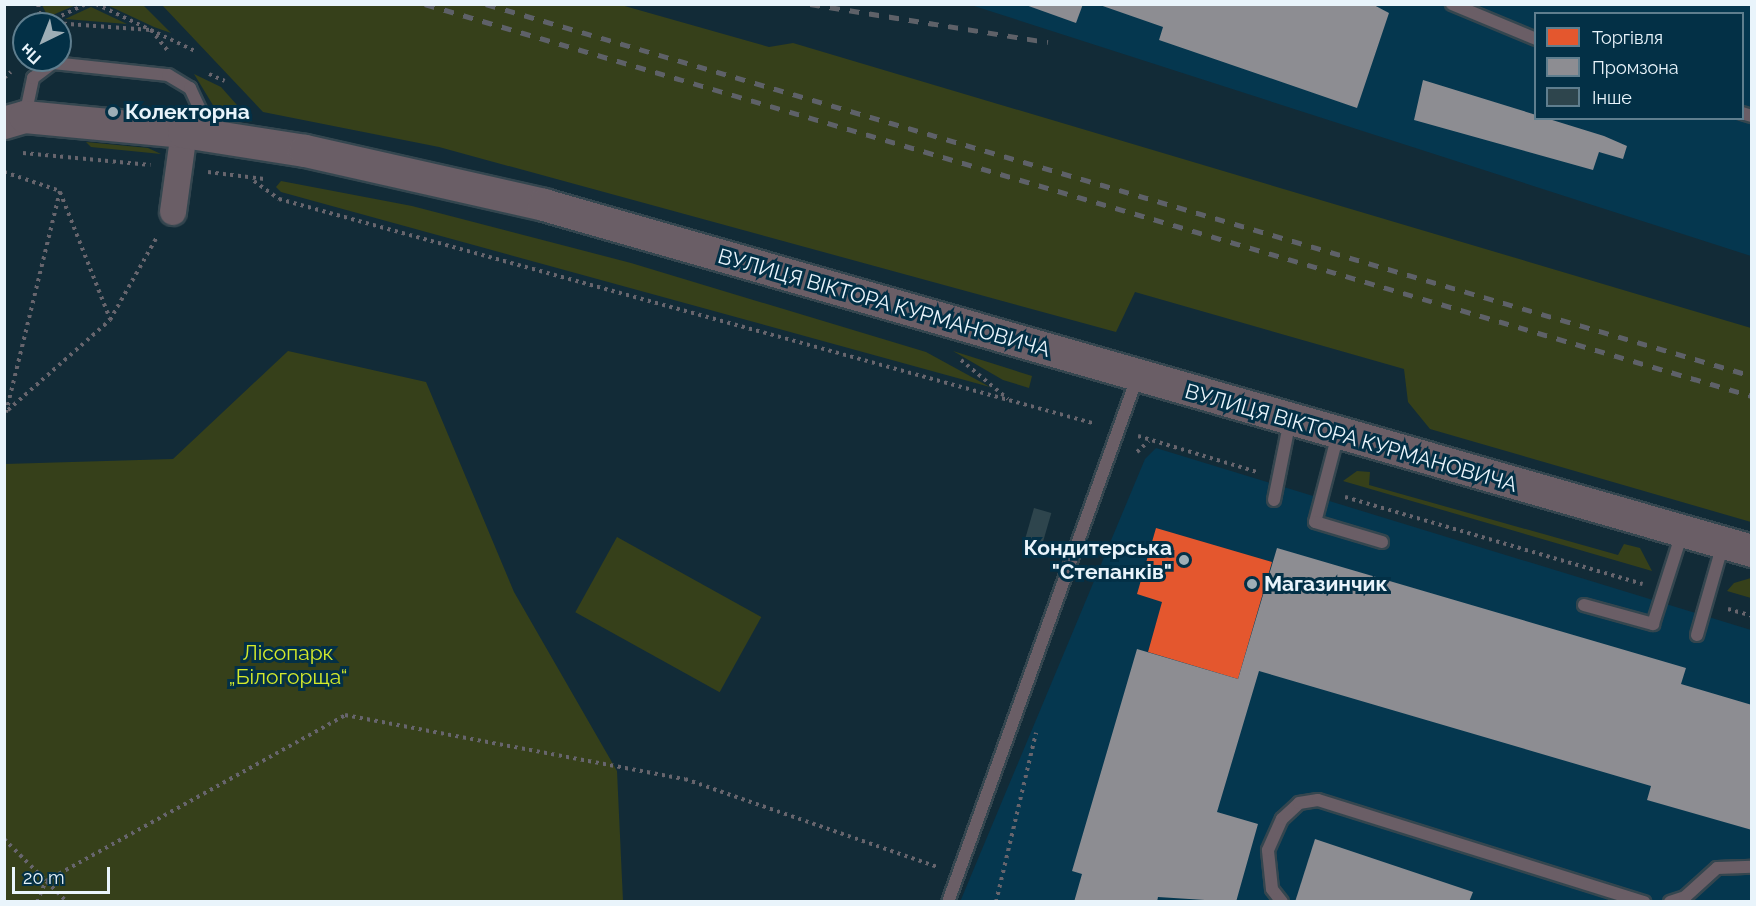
<!DOCTYPE html>
<meta charset="utf-8">
<style>
body{margin:0}
#map{position:relative;width:1756px;height:906px;overflow:hidden;background:#122b37;font-family:Raleway,sans-serif}
div>[style]{position:absolute}
.built>*{inset:0;background:#05374f}
.green>*{inset:0;background:#36401a;transform-origin:0 0}
.shops>*{inset:0;background:#e4572e}
.industry>*{inset:0;background:#8d8d92}
.building>*{inset:0;background:#2e454d;transform-origin:0 0}
.path>*{height:4px;margin-top:-2px;transform-origin:0;background:repeating-linear-gradient(90deg,#67656d 0 3px,transparent 0 7.5px)}
.roads{filter:drop-shadow(2px 0 #34464f) drop-shadow(-2px 0 #34464f) drop-shadow(0 2px #34464f) drop-shadow(0 -2px #34464f)}
.service>*{height:12px;margin:-6px;padding:0 6px;transform-origin:6px;border-radius:6px;background:#6a5e66}
.minor>*{height:26px;margin:-13px;padding:0 13px;transform-origin:13px;border-radius:13px;background:#6a5e66}
.tertiary>*{height:32px;margin:-16px;padding:0 16px;transform-origin:16px;border-radius:16px;background:#6a5e66}
.rail>*{height:4.5px;margin-top:-2.25px;transform-origin:0;background:repeating-linear-gradient(90deg,#5e6168 0 10px,transparent 0 20px)}
.dots>*{width:16px;height:16px;translate:-50% -50%;box-sizing:border-box;border:3px solid #033046;border-radius:50%}
span{translate:-50% -50%;white-space:nowrap;text-align:center;line-height:1.15;-webkit-text-stroke:6px #033046;paint-order:stroke}
.poi-label{font-size:21px;color:#e9f4fb;font-weight:700}
.left{translate:0 -50%;text-align:left}
.right{translate:-100% -50%;text-align:right}
.street-label{font-size:21px;color:#e9f4fb}
.park-label{font-size:21px;color:#d5eb2b}
.frame{position:absolute;inset:0;border:6px solid #e9f4fb;pointer-events:none}
.legend{position:absolute;left:1534px;top:12px;width:210px;height:108px;box-sizing:border-box;background:#033046;border:2px solid #5f7e8e;margin:0;padding:8px 10px;list-style:none;font-size:18px;color:#e9f4fb}
.legend li{display:flex;align-items:center;gap:12px;height:30px}
.legend b{width:30px;border:2px solid #5f7e8e}
.north{position:absolute;left:12px;top:12px;width:60px;height:60px;box-sizing:border-box;background:#033046;border:2px solid #5f7e8e;border-radius:50%;rotate:223deg;font-size:16px;font-weight:700;line-height:24px;text-align:center;color:#e9f4fb}
.north::after{content:'';display:block;margin:auto;width:21px;height:27px;background:#9eaeb6;clip-path:polygon(50% 0,100% 100%,50% 72%,0 100%)}
.scale{position:absolute;left:12px;top:867px;width:98px;height:27px;box-sizing:border-box;border:3px solid #e9f4fb;border-top:0;padding-left:8px;font-size:18px;line-height:21px;white-space:nowrap;color:#e9f4fb;-webkit-text-stroke:4px #033046;paint-order:stroke}
</style>
<div id="map">
<div class="built">
<i style="clip-path:polygon(evenodd,971px 5px,1751px 5px,1751px 256px,971px 5px,1536px 14px,1742px 14px,1742px 118px,1536px 118px,1536px 14px)"></i>
<i style="clip-path:polygon(1156px 448px,1751px 630px,1751px 901px,960px 902px,1145px 459px)"></i>
</div>
<div class="green">
<i style="clip-path:polygon(42px 5px,42px 4px,76px 5px,48px 17px)"></i>
<i style="clip-path:polygon(107px 5px,143px 5px,171px 33px,154px 27px)"></i>
<i style="clip-path:polygon(162px 5px,621px 5px,769px 47px,793px 43px,1751px 328px,1751px 522px,1430px 429px,1408px 402px,1404px 369px,1135px 292px,1116px 332px,439px 147px,263px 112px)"></i>
<i style="clip-path:polygon(91px 7px,127px 24px,65px 19px)"></i>
<i style="clip-path:polygon(194px 74px,221px 87px,252px 122px,219px 115px)"></i>
<i style="clip-path:polygon(86px 142px,148px 148px,161px 154px,91px 147px)"></i>
<i style="clip-path:polygon(281px 181px,412px 206px,631px 263px,926px 352px,990px 387px,281px 192px,276px 187px)"></i>
<i style="clip-path:polygon(288px 351px,426px 382px,514px 592px,617px 771px,623px 901px,5px 901px,5px 464px,173px 459px)"></i>
<i style="clip-path:polygon(953px 351px,1032px 376px,1029px 388px,1003px 380px)"></i>
<i style="clip-path:polygon(1357px 471px,1370px 472px,1369px 485px,1618px 555px,1624px 544px,1640px 548px,1652px 571px,1343px 481px)"></i>
<i style="left:617px;top:537px;width:165px;height:86px;rotate:29deg"></i>
<i style="clip-path:polygon(1751px 578px,1751px 598px,1727px 591px,1734px 583px)"></i>
</div>
<div class="shops">
<i style="clip-path:polygon(1156px 528px,1272px 562px,1238px 679px,1148px 652px,1162px 602px,1137px 594px)"></i>
</div>
<div class="industry">
<i style="clip-path:polygon(1023px 4px,1083px 4px,1076px 23px)"></i>
<i style="clip-path:polygon(1097px 4px,1372px 4px,1389px 13px,1357px 108px,1159px 40px,1163px 27px)"></i>
<i style="clip-path:polygon(1423px 80px,1604px 136px,1627px 146px,1623px 159px,1599px 152px,1593px 170px,1414px 120px)"></i>
<i style="clip-path:polygon(1277px 548px,1686px 668px,1681px 684px,1752px 705px,1752px 830px,1647px 800px,1651px 786px,1259px 671px,1217px 812px,1258px 824px,1236px 902px,1158px 897px,1157px 902px,1074px 902px,1082px 874px,1072px 871px,1137px 649px,1238px 679px)"></i>
<i style="clip-path:polygon(1315px 839px,1473px 892px,1469px 902px,1295px 902px)"></i>
</div>
<div class="building">
<i style="left:1034px;top:508px;width:18px;height:35px;rotate:16deg"></i>
</div>
<div class="path">
<i style="left:38px;top:4px;width:18px;rotate:81deg"></i>
<i style="left:96px;top:4px;width:112px;rotate:25.4deg"></i>
<i style="left:41px;top:22px;width:110px;rotate:4.2deg"></i>
<i style="left:151px;top:30px;width:28px;rotate:51deg"></i>
<i style="left:48px;top:22px;width:42px;rotate:-25.3deg"></i>
<i style="left:209px;top:74px;width:17px;rotate:24deg"></i>
<i style="left:4px;top:78px;width:9px;rotate:-41deg"></i>
<i style="left:23px;top:153px;width:128px;rotate:5.4deg"></i>
<i style="left:4px;top:172px;width:59px;rotate:18.7deg"></i>
<i style="left:60px;top:191px;width:228px;rotate:103.7deg"></i>
<i style="left:208px;top:172px;width:57px;rotate:7deg"></i>
<i style="left:254px;top:181px;width:31px;rotate:36deg"></i>
<i style="left:279px;top:199px;width:847px;rotate:15.4deg"></i>
<i style="left:60px;top:192px;width:136px;rotate:68.5deg"></i>
<i style="left:961px;top:360px;width:61px;rotate:39.7deg"></i>
<i style="left:8px;top:410px;width:136px;rotate:-41.4deg"></i>
<i style="left:110px;top:320px;width:95px;rotate:-60.5deg"></i>
<i style="left:1138px;top:436px;width:124px;rotate:16.8deg"></i>
<i style="left:1137px;top:452px;width:16px;rotate:-43deg"></i>
<i style="left:1345px;top:497px;width:310px;rotate:16.3deg"></i>
<i style="left:1728px;top:609px;width:25px;rotate:16deg"></i>
<i style="left:4px;top:839px;width:89px;rotate:45deg"></i>
<i style="left:37px;top:902px;width:23px;rotate:-67deg"></i>
<i style="left:46px;top:881px;width:342px;rotate:-29deg"></i>
<i style="left:345px;top:715px;width:346px;rotate:10.7deg"></i>
<i style="left:685px;top:779px;width:267px;rotate:19.2deg"></i>
<i style="left:996px;top:902px;width:174px;rotate:-76.7deg"></i>
</div>
<div class="roads">
<div class="service">
<i style="left:1452px;top:4px;width:91px;rotate:22.6deg"></i>
<i style="left:1742px;top:113px;width:10px;rotate:17deg"></i>
<i style="left:25px;top:116px;width:39px;rotate:-78deg"></i>
<i style="left:33px;top:78px;width:25px;rotate:-37deg"></i>
<i style="left:53px;top:63px;width:116px;rotate:6deg"></i>
<i style="left:168px;top:75px;width:26px;rotate:31deg"></i>
<i style="left:190px;top:88px;width:50px;rotate:65deg"></i>
<i style="left:1338px;top:434px;width:91px;rotate:104.6deg"></i>
<i style="left:1315px;top:522px;width:70px;rotate:16.6deg"></i>
<i style="left:1274px;top:500px;width:82px;rotate:-78.7deg"></i>
<i style="left:1584px;top:605px;width:72px;rotate:15.4deg"></i>
<i style="left:1653px;top:624px;width:96px;rotate:-72.3deg"></i>
<i style="left:1697px;top:635px;width:95px;rotate:-74.1deg"></i>
<i style="left:948px;top:902px;width:557px;rotate:-70.17deg"></i>
<i style="left:1282px;top:902px;width:16px;rotate:-128deg"></i>
<i style="left:1272px;top:889px;width:39px;rotate:-96deg"></i>
<i style="left:1268px;top:850px;width:34px;rotate:-66deg"></i>
<i style="left:1282px;top:819px;width:23px;rotate:-43deg"></i>
<i style="left:1299px;top:803px;width:19px;rotate:-9deg"></i>
<i style="left:1318px;top:800px;width:342px;rotate:17.4deg"></i>
<i style="left:1670px;top:902px;width:16px;rotate:-18deg"></i>
<i style="left:1685px;top:897px;width:43px;rotate:-42.2deg"></i>
<i style="left:1717px;top:868px;width:35px;rotate:-2deg"></i>
</div>
<div class="minor">
<i style="left:173px;top:212px;width:81px;rotate:-82.2deg"></i>
</div>
<div class="tertiary">
<i style="left:4px;top:123px;width:22px;rotate:-16deg"></i>
<i style="left:25px;top:117px;width:160px;rotate:5.4deg"></i>
<i style="left:184px;top:132px;width:122px;rotate:8.9deg"></i>
<i style="left:305px;top:151px;width:245px;rotate:12.7deg"></i>
<i style="left:544px;top:205px;width:1257px;rotate:15.98deg"></i>
</div>
</div>
<div class="rail">
<i style="left:425px;top:4px;width:1384px;rotate:16.46deg"></i>
<i style="left:486px;top:4px;width:1320px;rotate:16.37deg"></i>
<i style="left:810px;top:4px;width:241px;rotate:9.1deg"></i>
</div>
<div class="dots">
<i style="left:113px;top:112px;background:#9eaeb6"></i>
<i style="left:1184px;top:560px;background:#9eaeb6"></i>
<i style="left:1252px;top:584px;background:#9eaeb6"></i>
</div>
<div class="poi-label">
<span class="left" style="left:125px;top:112px">Колекторна</span>
<span class="right" style="left:1172px;top:560px">Кондитерська<br>"Степанків"</span>
<span class="left" style="left:1264px;top:584px">Магазинчик</span>
</div>
<div class="street-label">
<span style="left:884px;top:303px;rotate:16deg">ВУЛИЦЯ ВІКТОРА КУРМАНОВИЧА</span>
<span style="left:1351px;top:438px;rotate:16deg">ВУЛИЦЯ ВІКТОРА КУРМАНОВИЧА</span>
</div>
<div class="park-label">
<span style="left:288px;top:665px">Лісопарк<br>„Білогорща“</span>
</div>
<div class="frame"></div>
<ul class="legend">
<li><b style="height:16px;background:#e4572e"></b>Торгівля</li>
<li><b style="height:16px;background:#8d8d92"></b>Промзона</li>
<li><b style="height:16px;background:#2e454d"></b>Інше</li>
</ul>
<div class="north">Пн</div>
<div class="scale">20 m</div>
</div>
